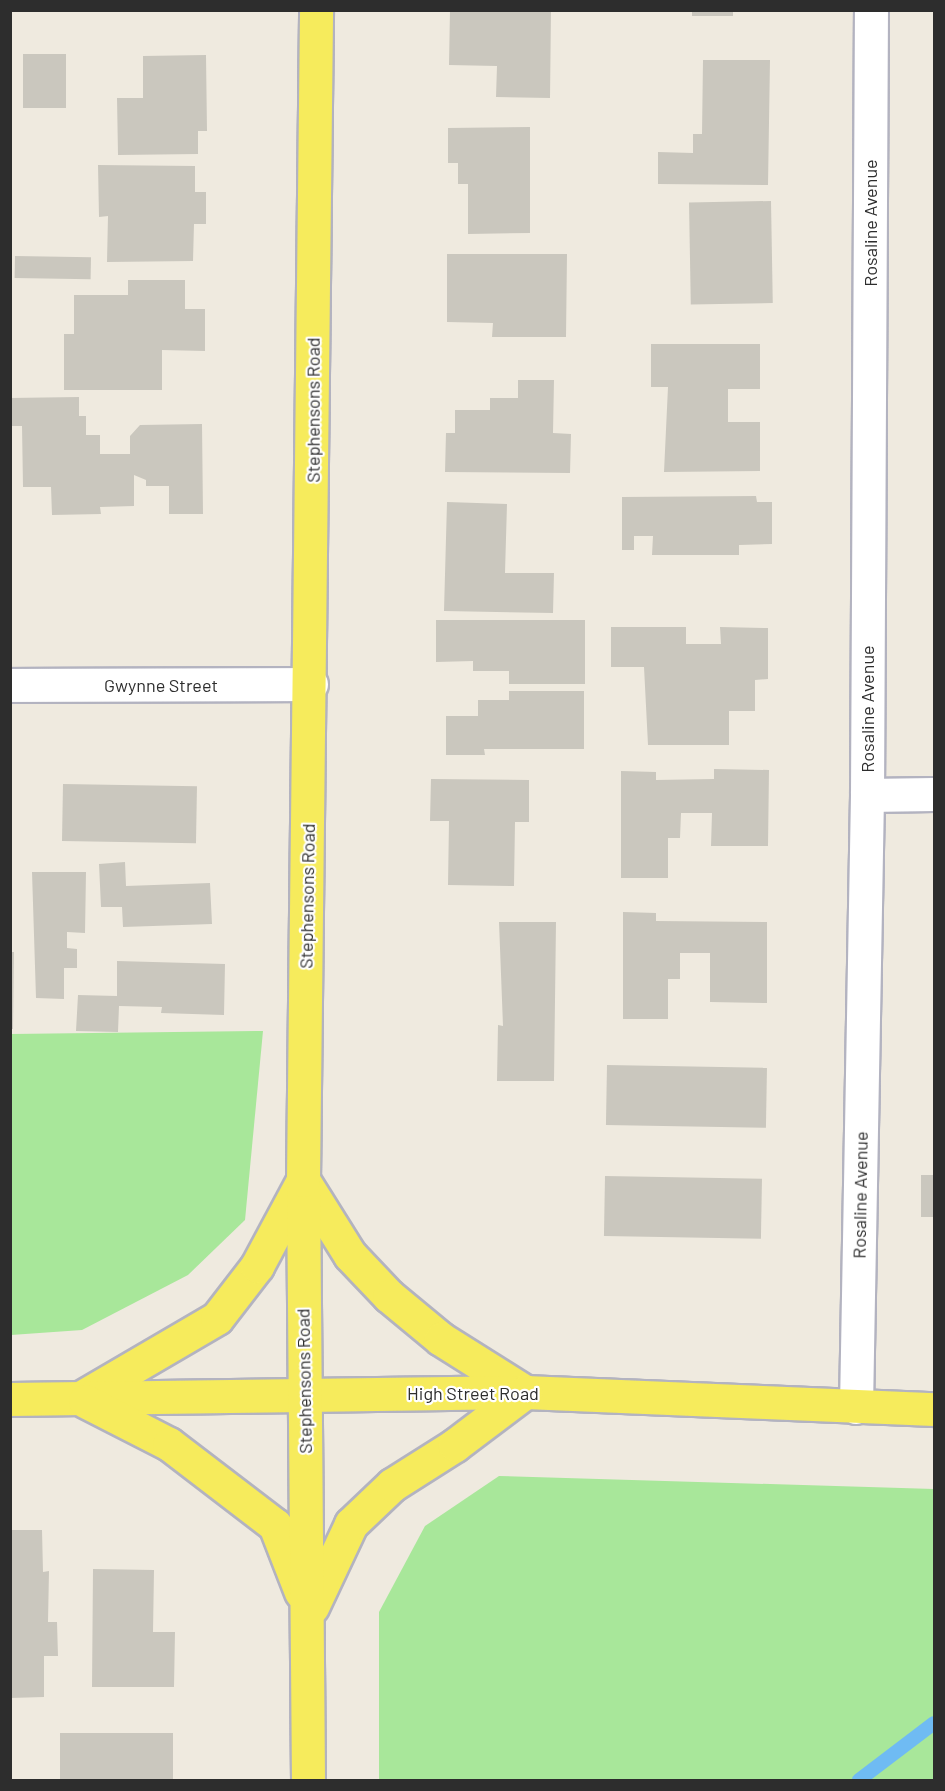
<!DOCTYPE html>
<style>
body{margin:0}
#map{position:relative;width:945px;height:1791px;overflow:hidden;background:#efeadf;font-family:Barlow,sans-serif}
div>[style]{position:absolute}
.green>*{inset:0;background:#a8e79a}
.stream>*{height:14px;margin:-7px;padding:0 7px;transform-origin:7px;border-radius:7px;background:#6fbbf3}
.building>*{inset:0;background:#cac7be;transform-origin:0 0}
.roads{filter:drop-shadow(2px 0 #b3b3c0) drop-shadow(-2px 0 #b3b3c0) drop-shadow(0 2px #b3b3c0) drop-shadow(0 -2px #b3b3c0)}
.minor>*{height:33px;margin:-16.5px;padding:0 16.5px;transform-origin:16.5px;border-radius:16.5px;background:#fff}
.major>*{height:33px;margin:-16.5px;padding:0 16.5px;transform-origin:16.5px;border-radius:16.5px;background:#f6eb5c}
span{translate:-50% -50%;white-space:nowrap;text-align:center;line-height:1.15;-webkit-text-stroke:4.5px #fff;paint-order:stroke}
.street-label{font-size:18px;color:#2d2d2d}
.frame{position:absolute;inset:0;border:12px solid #2d2d2d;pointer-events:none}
</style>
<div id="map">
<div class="green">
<i style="clip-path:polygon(263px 1031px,245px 1220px,188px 1275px,82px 1330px,11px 1335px,11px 1034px)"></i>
<i style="clip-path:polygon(499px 1476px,934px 1489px,934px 1780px,379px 1780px,379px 1612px,425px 1526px)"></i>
</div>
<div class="stream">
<i style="left:859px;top:1780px;width:94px;rotate:-37.2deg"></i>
</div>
<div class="building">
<i style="clip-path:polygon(450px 10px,551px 10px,550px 98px,496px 97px,497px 66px,449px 65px)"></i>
<i style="left:692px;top:10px;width:41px;height:6px"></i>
<i style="left:66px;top:54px;width:54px;height:43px;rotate:90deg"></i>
<i style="clip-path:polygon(206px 55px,207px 131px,198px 131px,198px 154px,118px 155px,117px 98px,143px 98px,143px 56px)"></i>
<i style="clip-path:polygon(703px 60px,770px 60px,768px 185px,658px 184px,658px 152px,693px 153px,693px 134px,702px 134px)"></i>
<i style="clip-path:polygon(530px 127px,530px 233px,468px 234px,468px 184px,458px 184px,458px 163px,448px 163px,448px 128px)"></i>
<i style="clip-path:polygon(98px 165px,195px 166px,195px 192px,206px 192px,206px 224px,194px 224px,193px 261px,107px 262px,108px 216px,99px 217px)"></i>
<i style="left:771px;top:201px;width:102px;height:82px;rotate:89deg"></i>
<i style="clip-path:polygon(447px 254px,567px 254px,566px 337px,492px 337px,493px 323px,447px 322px)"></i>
<i style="left:15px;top:256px;width:76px;height:22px;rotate:1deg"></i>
<i style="clip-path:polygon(128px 280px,185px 280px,185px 309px,205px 309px,205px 351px,162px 350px,162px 390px,64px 390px,64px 334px,74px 334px,74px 295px,128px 295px)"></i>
<i style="clip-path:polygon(651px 344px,760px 344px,760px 389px,728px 389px,728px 422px,760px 422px,760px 471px,664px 472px,668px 387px,651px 387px)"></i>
<i style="clip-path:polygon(518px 380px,554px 380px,553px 433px,571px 434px,570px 473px,445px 472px,446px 433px,455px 433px,455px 410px,490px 410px,490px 398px,518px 398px)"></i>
<i style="clip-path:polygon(79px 397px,79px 416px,86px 416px,86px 435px,100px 435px,100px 454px,130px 454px,130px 436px,140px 425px,202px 424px,203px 514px,169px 514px,169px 486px,146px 486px,146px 480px,134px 475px,134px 506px,100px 507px,101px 514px,52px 515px,51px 487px,23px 487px,22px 426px,10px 426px,10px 398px)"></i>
<i style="clip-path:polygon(756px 496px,757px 502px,772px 502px,772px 544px,739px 545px,739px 555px,652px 555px,653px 536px,634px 536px,634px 550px,622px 550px,622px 497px)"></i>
<i style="clip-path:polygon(447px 502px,507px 504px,505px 573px,554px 573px,553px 613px,444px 611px)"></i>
<i style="clip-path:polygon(436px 620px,585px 620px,585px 684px,509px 684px,509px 671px,473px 671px,473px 661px,436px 662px)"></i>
<i style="clip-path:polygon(611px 627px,686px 627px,686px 644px,721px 644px,720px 627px,768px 628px,768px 679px,755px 680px,755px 711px,729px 711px,729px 745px,648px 745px,644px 667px,611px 667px)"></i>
<i style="clip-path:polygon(509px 691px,584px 691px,584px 749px,484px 749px,485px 755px,446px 755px,446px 716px,478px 716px,478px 700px,509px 700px)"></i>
<i style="clip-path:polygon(714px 769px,769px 770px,768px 846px,711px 846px,712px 813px,681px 813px,680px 838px,668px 838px,668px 878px,621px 878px,621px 771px,656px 772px,656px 780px,714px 779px)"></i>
<i style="clip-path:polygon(431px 779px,529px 780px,529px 822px,515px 822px,514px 886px,448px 885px,449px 821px,430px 821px)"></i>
<i style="left:63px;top:784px;width:134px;height:57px;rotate:1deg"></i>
<i style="clip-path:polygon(125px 862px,126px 886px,210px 883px,212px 924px,123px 927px,122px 907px,101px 907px,99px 864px)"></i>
<i style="clip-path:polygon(32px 872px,86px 872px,85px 933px,67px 932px,67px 948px,77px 949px,77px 968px,64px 968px,64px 999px,36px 998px)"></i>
<i style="clip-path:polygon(623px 912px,656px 913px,656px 921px,767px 922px,767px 1003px,710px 1002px,710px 953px,680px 953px,680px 979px,668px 979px,668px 1019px,623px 1019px)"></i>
<i style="clip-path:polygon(499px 922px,556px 922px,554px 1081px,497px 1081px,498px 1025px,503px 1026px)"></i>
<i style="clip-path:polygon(10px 952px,14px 952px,13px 1029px,10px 1029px)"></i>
<i style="clip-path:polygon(117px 961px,225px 964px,224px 1015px,161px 1013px,162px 1007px,119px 1006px,118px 1032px,76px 1031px,78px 995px,117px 996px)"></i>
<i style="left:607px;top:1065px;width:160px;height:60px;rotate:1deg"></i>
<i style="left:921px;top:1175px;width:13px;height:42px"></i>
<i style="left:605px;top:1176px;width:157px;height:60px;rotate:1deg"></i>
<i style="clip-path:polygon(10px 1530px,42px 1530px,43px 1572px,49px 1571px,48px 1622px,57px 1622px,58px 1656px,44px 1656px,44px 1697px,10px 1698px)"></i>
<i style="clip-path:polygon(93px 1569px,154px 1570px,153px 1632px,175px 1632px,174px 1687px,92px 1687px)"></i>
<i style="left:60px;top:1733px;width:113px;height:47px"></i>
</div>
<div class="roads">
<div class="minor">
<i style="left:10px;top:685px;width:301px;rotate:-0.2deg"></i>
<i style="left:867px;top:795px;width:67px;rotate:-0.9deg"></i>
<i style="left:856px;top:1407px;width:612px;rotate:-88.97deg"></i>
<i style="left:867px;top:795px;width:785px;rotate:-89.71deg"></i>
</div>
<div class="major">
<i style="left:303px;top:1180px;width:89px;rotate:57.9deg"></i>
<i style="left:350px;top:1255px;width:57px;rotate:46.4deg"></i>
<i style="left:389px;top:1296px;width:67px;rotate:39.6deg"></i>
<i style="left:441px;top:1339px;width:99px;rotate:32.2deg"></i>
<i style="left:82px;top:1397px;width:156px;rotate:-30.3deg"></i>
<i style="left:217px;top:1318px;width:66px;rotate:-52.4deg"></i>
<i style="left:257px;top:1266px;width:95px;rotate:-61.8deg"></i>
<i style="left:10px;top:1399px;width:515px;rotate:-0.78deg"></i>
<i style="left:525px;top:1392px;width:409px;rotate:2.4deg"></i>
<i style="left:85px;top:1401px;width:94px;rotate:27.1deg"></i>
<i style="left:169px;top:1444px;width:133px;rotate:37.4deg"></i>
<i style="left:275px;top:1525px;width:72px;rotate:68.8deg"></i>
<i style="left:312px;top:1607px;width:92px;rotate:-64.8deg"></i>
<i style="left:351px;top:1524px;width:57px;rotate:-43.6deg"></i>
<i style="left:392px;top:1485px;width:75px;rotate:-32.4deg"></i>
<i style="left:455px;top:1445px;width:88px;rotate:-37.1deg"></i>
<i style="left:308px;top:1780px;width:600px;rotate:-90.48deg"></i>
<i style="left:303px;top:1180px;width:1170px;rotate:-89.36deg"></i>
</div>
</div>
<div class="street-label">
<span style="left:870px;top:223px;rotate:-90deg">Rosaline Avenue</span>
<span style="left:313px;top:410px;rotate:-90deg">Stephensons Road</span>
<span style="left:161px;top:685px">Gwynne Street</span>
<span style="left:867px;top:709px;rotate:-90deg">Rosaline Avenue</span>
<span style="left:307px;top:896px;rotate:-89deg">Stephensons Road</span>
<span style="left:860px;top:1195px;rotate:-89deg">Rosaline Avenue</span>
<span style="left:304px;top:1381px;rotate:-91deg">Stephensons Road</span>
<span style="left:473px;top:1393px">High Street Road</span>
</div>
<div class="frame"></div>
</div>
